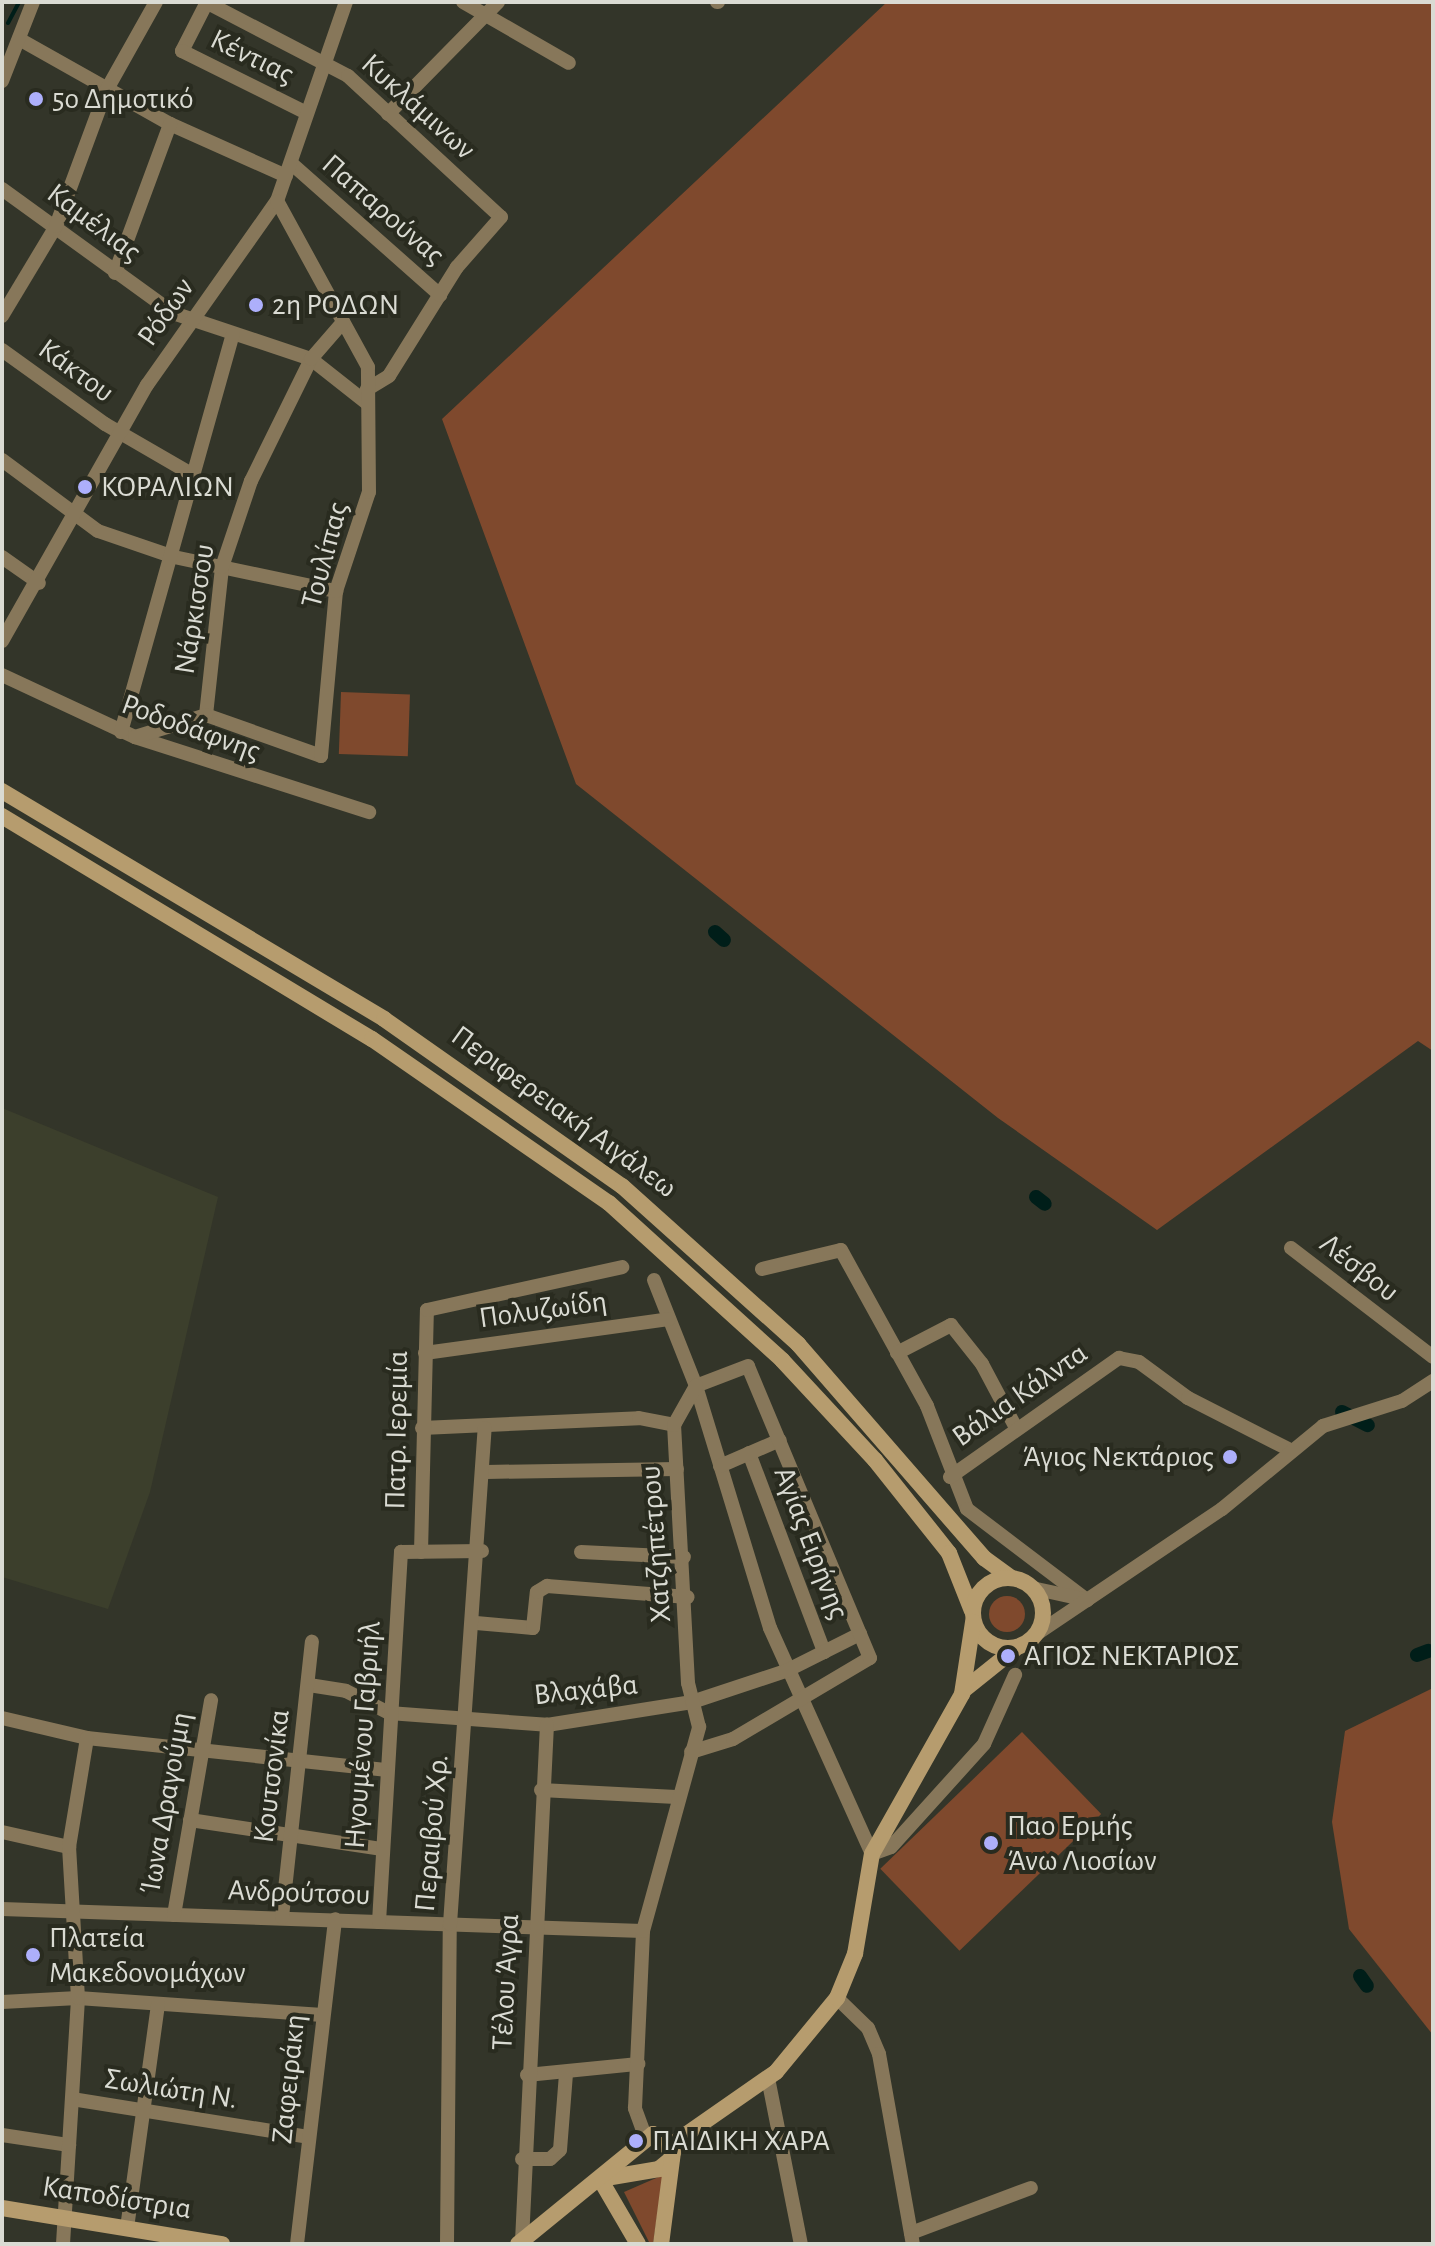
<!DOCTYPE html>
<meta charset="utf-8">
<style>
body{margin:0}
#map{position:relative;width:1435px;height:2246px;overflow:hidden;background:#333529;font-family:"Alegreya Sans",sans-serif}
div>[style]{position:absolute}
.built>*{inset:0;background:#3c3f2c}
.green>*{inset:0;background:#7f492d;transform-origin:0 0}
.round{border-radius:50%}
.stream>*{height:4px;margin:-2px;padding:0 2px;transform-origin:2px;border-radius:2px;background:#001e19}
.canal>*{height:14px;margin:-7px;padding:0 7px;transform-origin:7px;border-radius:7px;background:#001e19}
.street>*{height:14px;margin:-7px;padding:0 7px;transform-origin:7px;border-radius:7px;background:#87775a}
.secondary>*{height:16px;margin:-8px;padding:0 8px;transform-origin:8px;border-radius:8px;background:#b69c6e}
.secondary>.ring{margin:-8px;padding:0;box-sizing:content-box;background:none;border:16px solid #b69c6e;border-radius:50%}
.dots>*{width:22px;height:22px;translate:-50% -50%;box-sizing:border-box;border:4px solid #292b1f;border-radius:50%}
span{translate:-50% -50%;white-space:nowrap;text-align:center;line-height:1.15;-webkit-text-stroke:8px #292b1f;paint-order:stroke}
.street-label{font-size:30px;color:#dadbd3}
.poi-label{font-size:30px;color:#dadbd3}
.left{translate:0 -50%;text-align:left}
.right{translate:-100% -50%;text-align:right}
.frame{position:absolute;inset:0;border:4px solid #dadbd3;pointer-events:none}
</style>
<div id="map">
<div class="built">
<i style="clip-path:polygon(2px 1108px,218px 1197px,150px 1492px,108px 1609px,2px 1577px)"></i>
</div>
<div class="green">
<i style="clip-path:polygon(887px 2px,1433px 2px,1433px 1051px,1418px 1041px,1157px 1230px,998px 1118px,576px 784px,442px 419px)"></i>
<i style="left:341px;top:692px;width:69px;height:62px;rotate:2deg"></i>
<i class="round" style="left:989px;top:1596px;width:36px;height:36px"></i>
<i style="clip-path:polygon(1433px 1688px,1433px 2035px,1349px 1929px,1332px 1822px,1345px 1731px)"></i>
<i style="left:1022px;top:1732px;width:114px;height:197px;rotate:46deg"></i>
<i style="clip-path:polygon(663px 2175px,653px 2244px,650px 2244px,624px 2192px)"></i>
</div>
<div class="stream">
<i style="left:8px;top:23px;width:24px;rotate:-62deg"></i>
</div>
<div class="canal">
<i style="left:715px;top:932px;width:12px;rotate:42deg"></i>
<i style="left:1036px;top:1197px;width:11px;rotate:38deg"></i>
<i style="left:1342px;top:1412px;width:29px;rotate:27deg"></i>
<i style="left:1417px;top:1655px;width:12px;rotate:-20deg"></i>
<i style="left:1360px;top:1976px;width:12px;rotate:55deg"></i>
</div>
<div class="street">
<i style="left:206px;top:2px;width:160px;rotate:27.5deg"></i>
<i style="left:348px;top:76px;width:208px;rotate:42.7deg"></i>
<i style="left:501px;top:217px;width:67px;rotate:131.3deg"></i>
<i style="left:457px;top:267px;width:128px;rotate:122deg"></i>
<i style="left:389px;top:376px;width:26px;rotate:149deg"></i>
<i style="left:207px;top:2px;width:55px;rotate:117deg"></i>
<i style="left:182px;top:51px;width:137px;rotate:26.4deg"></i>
<i style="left:463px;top:2px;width:122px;rotate:29.9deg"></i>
<i style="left:717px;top:2px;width:1px"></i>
<i style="left:19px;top:39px;width:173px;rotate:29.4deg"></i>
<i style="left:170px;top:124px;width:127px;rotate:24.1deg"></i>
<i style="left:2px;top:81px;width:85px;rotate:-68.6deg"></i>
<i style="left:388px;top:114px;width:157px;rotate:-45.5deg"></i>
<i style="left:292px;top:164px;width:198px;rotate:41.5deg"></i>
<i style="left:2px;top:189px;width:211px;rotate:35.9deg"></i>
<i style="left:173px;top:313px;width:145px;rotate:18.4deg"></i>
<i style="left:311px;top:359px;width:71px;rotate:38.2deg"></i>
<i style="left:115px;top:273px;width:159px;rotate:-69.7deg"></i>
<i style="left:2px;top:316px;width:105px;rotate:-59deg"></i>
<i style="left:56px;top:226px;width:144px;rotate:-69.7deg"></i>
<i style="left:106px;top:91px;width:102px;rotate:-60.7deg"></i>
<i style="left:2px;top:350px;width:127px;rotate:35.7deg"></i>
<i style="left:105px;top:424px;width:102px;rotate:30.1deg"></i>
<i style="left:2px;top:460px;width:119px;rotate:36.5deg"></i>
<i style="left:98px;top:531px;width:80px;rotate:18.9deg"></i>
<i style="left:174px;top:557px;width:166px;rotate:11.9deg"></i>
<i style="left:2px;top:557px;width:45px;rotate:35.1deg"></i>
<i style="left:2px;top:641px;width:294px;rotate:-60.5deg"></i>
<i style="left:147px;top:385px;width:225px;rotate:-54.8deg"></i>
<i style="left:277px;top:201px;width:211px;rotate:-70.9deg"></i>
<i style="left:2px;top:675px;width:147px;rotate:25deg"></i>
<i style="left:135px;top:737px;width:246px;rotate:17.8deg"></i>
<i style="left:206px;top:715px;width:122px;rotate:19.6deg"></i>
<i style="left:321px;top:756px;width:166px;rotate:-84.8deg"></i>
<i style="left:336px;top:591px;width:104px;rotate:-71.6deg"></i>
<i style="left:369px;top:492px;width:125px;rotate:-90.5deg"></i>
<i style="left:368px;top:367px;width:189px;rotate:-118.7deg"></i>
<i style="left:206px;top:715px;width:149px;rotate:-83.8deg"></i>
<i style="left:222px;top:567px;width:91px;rotate:-71.4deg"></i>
<i style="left:251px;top:481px;width:136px;rotate:-63.8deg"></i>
<i style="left:311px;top:359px;width:49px;rotate:-49.1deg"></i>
<i style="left:121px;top:732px;width:413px;rotate:-74.3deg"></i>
<i style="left:135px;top:737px;width:74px;rotate:-17.2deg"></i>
<i style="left:1291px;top:1248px;width:179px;rotate:37.5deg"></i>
<i style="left:762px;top:1269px;width:81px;rotate:-13.5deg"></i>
<i style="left:841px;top:1250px;width:178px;rotate:61.1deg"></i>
<i style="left:927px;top:1406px;width:110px;rotate:68.8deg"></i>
<i style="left:967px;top:1509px;width:151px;rotate:37.2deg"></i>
<i style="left:654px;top:1280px;width:114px;rotate:68.4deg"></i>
<i style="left:696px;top:1386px;width:253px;rotate:73deg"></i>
<i style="left:770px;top:1628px;width:248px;rotate:65.7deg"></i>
<i style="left:872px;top:1854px;width:20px;rotate:-20deg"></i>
<i style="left:891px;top:1847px;width:139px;rotate:-47.9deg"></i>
<i style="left:984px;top:1744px;width:76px;rotate:-65.8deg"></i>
<i style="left:425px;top:1353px;width:246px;rotate:-7.9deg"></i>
<i style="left:897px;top:1353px;width:61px;rotate:-27.4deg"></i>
<i style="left:951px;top:1325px;width:50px;rotate:51.5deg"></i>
<i style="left:982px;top:1364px;width:72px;rotate:62deg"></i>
<i style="left:422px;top:1428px;width:217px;rotate:-2.6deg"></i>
<i style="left:639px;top:1418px;width:36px;rotate:11deg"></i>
<i style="left:749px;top:1453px;width:213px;rotate:69.3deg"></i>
<i style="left:720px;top:1466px;width:65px;rotate:-23.4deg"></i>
<i style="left:486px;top:1472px;width:191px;rotate:-0.9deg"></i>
<i style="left:950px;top:1477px;width:207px;rotate:-35.2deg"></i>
<i style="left:1119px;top:1358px;width:20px;rotate:11deg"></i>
<i style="left:1139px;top:1362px;width:61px;rotate:36.3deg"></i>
<i style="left:1188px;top:1398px;width:112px;rotate:27deg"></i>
<i style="left:421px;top:1552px;width:242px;rotate:-88.6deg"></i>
<i style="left:427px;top:1310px;width:200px;rotate:-12.4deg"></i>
<i style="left:581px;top:1552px;width:103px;rotate:2.8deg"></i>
<i style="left:1032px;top:1588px;width:56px;rotate:12.3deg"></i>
<i style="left:476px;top:1623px;width:57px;rotate:5deg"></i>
<i style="left:533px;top:1628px;width:36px;rotate:-84deg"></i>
<i style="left:537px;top:1592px;width:12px;rotate:-31deg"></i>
<i style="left:547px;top:1586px;width:141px;rotate:4.5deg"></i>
<i style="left:1035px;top:1635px;width:225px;rotate:-34deg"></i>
<i style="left:1222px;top:1509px;width:131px;rotate:-39.4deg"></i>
<i style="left:1323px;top:1426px;width:83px;rotate:-17.6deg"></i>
<i style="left:1402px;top:1401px;width:37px;rotate:-33deg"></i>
<i style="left:309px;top:1685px;width:37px;rotate:9deg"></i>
<i style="left:346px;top:1691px;width:48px;rotate:27.1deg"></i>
<i style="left:389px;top:1713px;width:158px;rotate:4.3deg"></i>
<i style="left:547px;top:1725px;width:147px;rotate:-9deg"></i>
<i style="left:692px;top:1702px;width:99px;rotate:-18.3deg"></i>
<i style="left:786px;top:1671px;width:83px;rotate:-26.6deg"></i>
<i style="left:2px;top:1718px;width:87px;rotate:13.2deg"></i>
<i style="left:87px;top:1738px;width:300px;rotate:6.1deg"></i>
<i style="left:691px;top:1752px;width:44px;rotate:-17.2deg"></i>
<i style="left:733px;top:1739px;width:159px;rotate:-30.6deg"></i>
<i style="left:870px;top:1658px;width:316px;rotate:-112.7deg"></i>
<i style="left:748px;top:1366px;width:56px;rotate:159deg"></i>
<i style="left:541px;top:1790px;width:135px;rotate:3deg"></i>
<i style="left:190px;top:1820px;width:193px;rotate:8.6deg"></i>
<i style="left:2px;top:1832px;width:69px;rotate:12.6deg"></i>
<i style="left:2px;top:1909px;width:641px;rotate:1.97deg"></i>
<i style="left:174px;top:1915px;width:218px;rotate:-80.2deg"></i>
<i style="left:282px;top:1917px;width:277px;rotate:-83.8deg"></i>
<i style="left:379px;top:1922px;width:371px;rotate:-86.6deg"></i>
<i style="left:401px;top:1552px;width:81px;rotate:-0.7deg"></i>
<i style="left:837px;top:1998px;width:43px;rotate:44.1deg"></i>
<i style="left:868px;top:2028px;width:28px;rotate:67deg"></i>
<i style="left:879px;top:2054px;width:193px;rotate:79.9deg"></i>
<i style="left:2px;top:2002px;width:76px;rotate:-3deg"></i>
<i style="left:78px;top:1998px;width:245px;rotate:4deg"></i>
<i style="left:527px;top:2075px;width:112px;rotate:-5.7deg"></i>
<i style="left:768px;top:2078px;width:169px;rotate:78.8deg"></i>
<i style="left:72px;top:2099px;width:239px;rotate:9.1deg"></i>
<i style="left:2px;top:2135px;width:68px;rotate:8.5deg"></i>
<i style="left:645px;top:2136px;width:30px;rotate:-110deg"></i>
<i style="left:635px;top:2108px;width:177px;rotate:-87.4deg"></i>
<i style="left:643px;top:1931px;width:212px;rotate:-74.6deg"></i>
<i style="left:699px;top:1727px;width:45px;rotate:-104deg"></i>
<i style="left:688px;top:1683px;width:258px;rotate:-93.1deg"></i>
<i style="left:674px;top:1425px;width:45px;rotate:-60.6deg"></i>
<i style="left:522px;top:2159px;width:28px"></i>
<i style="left:550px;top:2159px;width:13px;rotate:-42deg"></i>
<i style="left:560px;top:2150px;width:77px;rotate:-85.5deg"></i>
<i style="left:127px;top:2228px;width:226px;rotate:-82.1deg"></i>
<i style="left:911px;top:2233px;width:128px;rotate:-20.6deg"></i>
<i style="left:522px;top:2241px;width:517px;rotate:-87.23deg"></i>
<i style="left:63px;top:2244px;width:246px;rotate:-86.5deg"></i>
<i style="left:78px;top:1998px;width:151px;rotate:-93.4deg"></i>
<i style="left:69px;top:1847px;width:110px;rotate:-80.6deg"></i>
<i style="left:297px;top:2244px;width:327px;rotate:-83.3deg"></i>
<i style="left:447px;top:2244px;width:320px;rotate:-89.5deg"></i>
<i style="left:450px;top:1924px;width:497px;rotate:-86deg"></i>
</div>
<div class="secondary">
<i style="left:2px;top:791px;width:445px;rotate:30.8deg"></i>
<i style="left:384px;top:1019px;width:291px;rotate:35.1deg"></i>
<i style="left:622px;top:1186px;width:237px;rotate:41.9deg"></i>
<i style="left:798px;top:1344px;width:284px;rotate:49deg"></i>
<i style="left:984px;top:1558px;width:34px;rotate:36deg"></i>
<i style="left:2px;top:816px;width:432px;rotate:31.1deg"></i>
<i style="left:372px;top:1039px;width:288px;rotate:34.7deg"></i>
<i style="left:609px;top:1203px;width:234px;rotate:42.2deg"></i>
<i style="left:782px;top:1360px;width:137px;rotate:47.1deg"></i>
<i style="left:875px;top:1460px;width:119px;rotate:51.5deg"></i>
<i style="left:949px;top:1553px;width:62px;rotate:68.4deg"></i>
<i class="ring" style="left:973px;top:1578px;width:54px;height:54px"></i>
<i style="left:965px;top:1689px;width:64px;rotate:-38.7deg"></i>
<i style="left:671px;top:2145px;width:128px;rotate:-34.8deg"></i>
<i style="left:776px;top:2072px;width:96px;rotate:-50.5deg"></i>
<i style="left:837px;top:1998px;width:48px;rotate:-67.8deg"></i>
<i style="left:855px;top:1954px;width:101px;rotate:-80.4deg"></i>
<i style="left:872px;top:1854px;width:184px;rotate:-60.6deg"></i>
<i style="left:962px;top:1694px;width:73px;rotate:-81.3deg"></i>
<i style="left:600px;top:2179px;width:60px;rotate:-9.6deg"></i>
<i style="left:659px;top:2169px;width:17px;rotate:-40deg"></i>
<i style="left:600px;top:2179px;width:75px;rotate:59.7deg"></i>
<i style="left:2px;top:2208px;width:223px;rotate:9.3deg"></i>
<i style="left:518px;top:2244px;width:174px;rotate:-39.2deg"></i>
<i style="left:653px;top:2134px;width:27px;rotate:42deg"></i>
<i style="left:673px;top:2152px;width:93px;rotate:97.4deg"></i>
</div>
<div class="dots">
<i style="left:36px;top:99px;background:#adaffb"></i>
<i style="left:256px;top:305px;background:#adaffb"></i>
<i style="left:85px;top:487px;background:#adaffb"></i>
<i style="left:1230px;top:1457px;background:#adaffb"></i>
<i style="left:1008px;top:1656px;background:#adaffb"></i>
<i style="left:991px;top:1843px;background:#adaffb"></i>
<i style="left:33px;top:1955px;background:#adaffb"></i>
<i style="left:636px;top:2141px;background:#adaffb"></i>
</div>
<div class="street-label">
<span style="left:252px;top:57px;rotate:26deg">Κέντιας</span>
<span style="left:418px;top:107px;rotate:42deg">Κυκλάμινων</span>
<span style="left:383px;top:210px;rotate:41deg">Παπαρούνας</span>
<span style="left:94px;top:223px;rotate:37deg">Καμέλιας</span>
<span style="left:166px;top:312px;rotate:-55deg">Ρόδων</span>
<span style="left:76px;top:371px;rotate:36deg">Κάκτου</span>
<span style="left:325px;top:555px;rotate:-75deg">Τουλίπας</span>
<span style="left:195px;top:609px;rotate:-81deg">Νάρκισσου</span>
<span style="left:191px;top:728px;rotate:20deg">Ροδοδάφνης</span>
<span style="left:564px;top:1112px;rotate:36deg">Περιφερειακή Αιγάλεω</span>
<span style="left:1359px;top:1268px;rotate:38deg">Λέσβου</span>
<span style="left:543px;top:1310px;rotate:-8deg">Πολυζωίδη</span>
<span style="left:1020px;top:1395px;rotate:-35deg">Βάλια Κάλντα</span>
<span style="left:397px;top:1430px;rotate:-89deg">Πατρ. Ιερεμία</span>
<span style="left:811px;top:1543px;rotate:69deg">Αγίας Ειρήνης</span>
<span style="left:656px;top:1544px;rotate:-94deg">Χατζηπέτρου</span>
<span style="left:586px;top:1690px;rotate:-6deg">Βλαχάβα</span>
<span style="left:363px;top:1735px;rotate:-86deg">Ηγουμένου Γαβριήλ</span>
<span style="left:272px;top:1776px;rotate:-83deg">Κουτσονίκα</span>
<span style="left:166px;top:1803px;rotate:-80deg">Ίωνα Δραγούμη</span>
<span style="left:432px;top:1833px;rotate:-85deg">Περαιβού Χρ.</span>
<span style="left:299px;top:1893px;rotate:2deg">Ανδρούτσου</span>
<span style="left:506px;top:1982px;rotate:-87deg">Τέλου Άγρα</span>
<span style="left:289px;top:2079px;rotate:-84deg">Ζαφειράκη</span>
<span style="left:171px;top:2089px;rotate:9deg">Σωλιώτη Ν.</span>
<span style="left:117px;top:2198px;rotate:9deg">Καποδίστρια</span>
</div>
<div class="poi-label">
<span class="left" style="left:52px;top:99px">5ο Δημοτικό</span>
<span class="left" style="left:272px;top:305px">2η ΡΟΔΩΝ</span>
<span class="left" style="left:101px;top:487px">ΚΟΡΑΛΙΩΝ</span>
<span class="right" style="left:1214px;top:1457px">Άγιος Νεκτάριος</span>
<span class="left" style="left:1024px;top:1656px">ΑΓΙΟΣ ΝΕΚΤΑΡΙΟΣ</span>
<span class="left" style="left:1007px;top:1843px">Παο Ερμής<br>Άνω Λιοσίων</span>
<span class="left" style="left:49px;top:1955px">Πλατεία<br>Μακεδονομάχων</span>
<span class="left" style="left:652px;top:2141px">ΠΑΙΔΙΚΗ ΧΑΡΑ</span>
</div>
<div class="frame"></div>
</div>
